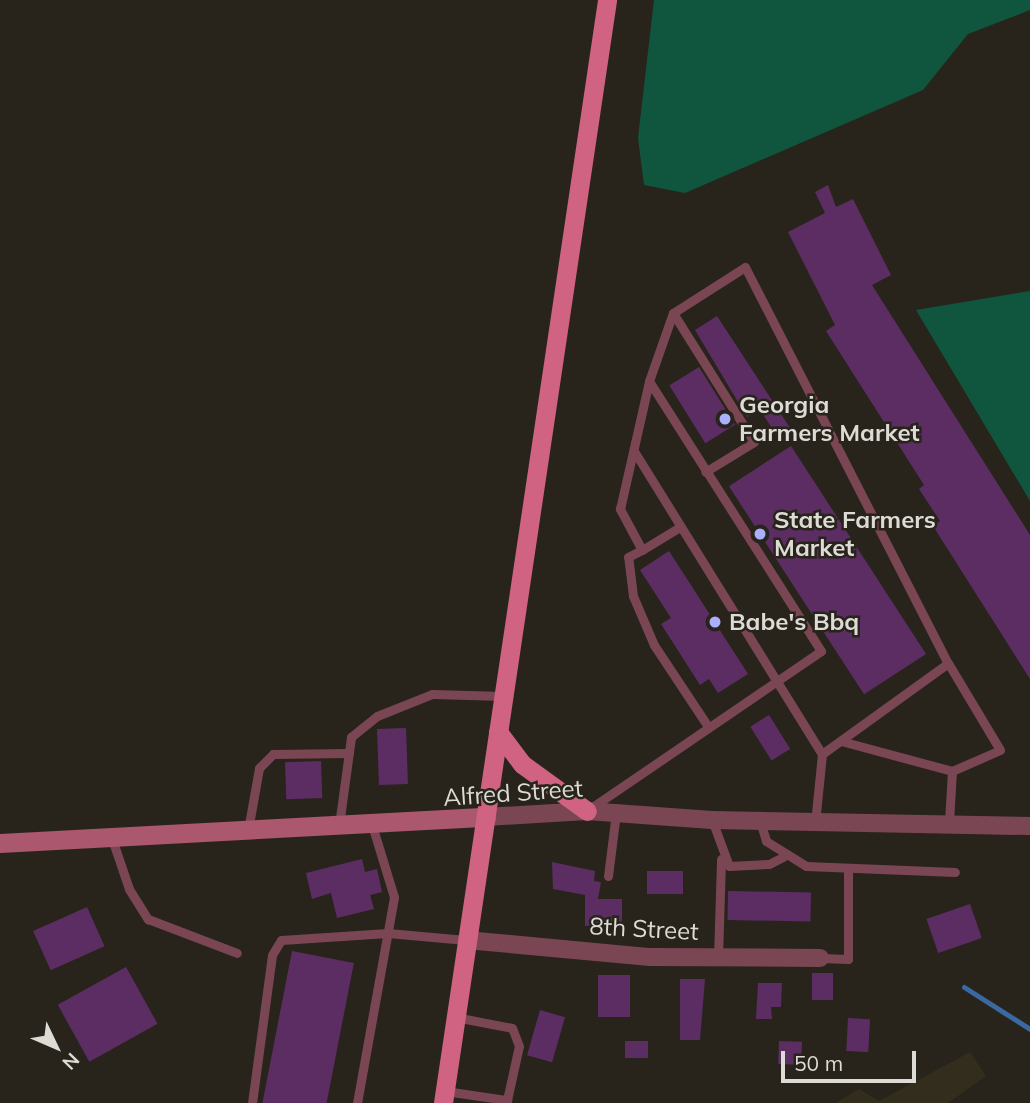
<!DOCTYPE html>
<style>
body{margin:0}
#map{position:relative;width:1030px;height:1103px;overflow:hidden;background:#28241b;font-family:Mulish,sans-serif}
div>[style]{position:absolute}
.built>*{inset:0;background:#332d1d}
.green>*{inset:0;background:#10563f}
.stream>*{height:5px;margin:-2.5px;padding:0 2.5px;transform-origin:2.5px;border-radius:2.5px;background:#3a69a2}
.building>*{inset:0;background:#5c2d63;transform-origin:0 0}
.path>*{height:3.5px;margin-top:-1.75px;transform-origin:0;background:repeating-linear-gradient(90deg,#77746c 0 5px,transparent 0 10px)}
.service>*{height:9px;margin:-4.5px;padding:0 4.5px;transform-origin:4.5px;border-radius:4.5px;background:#7b4654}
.minor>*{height:18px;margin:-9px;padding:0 9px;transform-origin:9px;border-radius:9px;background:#7b4654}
.secondary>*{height:19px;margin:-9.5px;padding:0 9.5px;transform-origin:9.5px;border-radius:9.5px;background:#ab576e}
.primary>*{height:19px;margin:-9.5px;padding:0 9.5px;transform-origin:9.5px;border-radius:9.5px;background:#d06382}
.dots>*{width:19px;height:19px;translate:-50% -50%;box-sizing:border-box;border:4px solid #28241b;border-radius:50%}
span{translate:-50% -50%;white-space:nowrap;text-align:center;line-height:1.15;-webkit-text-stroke:5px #28241b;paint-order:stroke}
.poi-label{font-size:24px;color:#dddbd5;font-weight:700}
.left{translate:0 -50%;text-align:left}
.street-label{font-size:24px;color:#dddbd5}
.north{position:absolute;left:21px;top:1012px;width:70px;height:70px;-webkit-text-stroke:5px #28241b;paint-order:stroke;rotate:134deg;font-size:19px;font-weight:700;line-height:28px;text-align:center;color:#dddbd5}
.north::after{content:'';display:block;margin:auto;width:24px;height:32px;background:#dddbd5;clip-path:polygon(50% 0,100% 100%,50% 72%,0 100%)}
.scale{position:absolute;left:781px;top:1051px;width:135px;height:32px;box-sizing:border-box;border:4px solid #dddbd5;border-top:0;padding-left:9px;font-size:21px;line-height:24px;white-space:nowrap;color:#dddbd5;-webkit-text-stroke:5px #28241b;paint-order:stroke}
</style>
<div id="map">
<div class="built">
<i style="clip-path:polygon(970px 1052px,986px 1076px,948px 1103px,836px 1103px,859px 1089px,879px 1101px)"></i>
</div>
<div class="green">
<i style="clip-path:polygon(654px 0,1030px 0,1030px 10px,968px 34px,923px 90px,685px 193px,644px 185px,638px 138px)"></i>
<i style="clip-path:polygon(1030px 291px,1030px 501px,916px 310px)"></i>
</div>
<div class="stream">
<i style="left:964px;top:987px;width:78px;rotate:32.5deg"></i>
</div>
<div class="building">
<i style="clip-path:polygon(828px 185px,836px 207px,853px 199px,891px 275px,872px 285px,1030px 535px,1030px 679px,933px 526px,940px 521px,919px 489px,924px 485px,826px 331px,835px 325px,788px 232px,825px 213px,815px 192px)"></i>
<i style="clip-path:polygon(717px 316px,794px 434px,781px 442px,760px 410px,747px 417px,695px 330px)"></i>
<i style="left:699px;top:367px;width:68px;height:35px;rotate:58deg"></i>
<i style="left:791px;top:446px;width:248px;height:74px;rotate:57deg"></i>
<i style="clip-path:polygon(669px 551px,748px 674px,718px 693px,709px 679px,700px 685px,661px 624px,671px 618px,640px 570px)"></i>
<i style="left:769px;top:715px;width:40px;height:22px;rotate:58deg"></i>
<i style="left:406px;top:728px;width:56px;height:29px;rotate:88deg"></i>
<i style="left:321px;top:761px;width:37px;height:36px;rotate:88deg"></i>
<i style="clip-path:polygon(362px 859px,365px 872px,377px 869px,382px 892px,370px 895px,374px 909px,337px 918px,331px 893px,312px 899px,306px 873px)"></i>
<i style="clip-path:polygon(552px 862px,595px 871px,594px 881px,601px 882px,598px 899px,622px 899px,622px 923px,585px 926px,585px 895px,553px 889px)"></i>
<i style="left:683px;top:871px;width:23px;height:36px;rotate:90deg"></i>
<i style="left:728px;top:891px;width:83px;height:29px;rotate:1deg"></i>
<i style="left:970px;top:904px;width:36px;height:46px;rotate:71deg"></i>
<i style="left:87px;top:907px;width:43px;height:59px;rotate:66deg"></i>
<i style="left:292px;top:951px;width:63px;height:155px;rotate:11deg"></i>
<i style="left:126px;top:967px;width:65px;height:78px;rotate:61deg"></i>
<i style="left:812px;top:973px;width:21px;height:27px"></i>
<i style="left:598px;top:975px;width:32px;height:42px"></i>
<i style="clip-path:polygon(680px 979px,705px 979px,700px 1040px,680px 1040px)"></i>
<i style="clip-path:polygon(758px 983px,782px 983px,781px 1007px,771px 1007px,772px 1019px,756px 1019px)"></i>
<i style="left:540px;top:1010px;width:26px;height:47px;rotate:16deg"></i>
<i style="left:848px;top:1018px;width:22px;height:33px;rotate:3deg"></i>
<i style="left:625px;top:1041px;width:23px;height:17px"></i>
<i style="left:779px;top:1041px;width:23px;height:23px;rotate:2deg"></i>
</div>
<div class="path">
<i style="left:607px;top:935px;width:12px;rotate:-90deg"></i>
</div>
<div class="service">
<i style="left:673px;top:313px;width:152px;rotate:57.9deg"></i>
<i style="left:754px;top:442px;width:57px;rotate:148.5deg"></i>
<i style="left:634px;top:451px;width:357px;rotate:58.2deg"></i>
<i style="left:822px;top:754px;width:69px;rotate:95.8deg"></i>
<i style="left:642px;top:550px;width:44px;rotate:-31.2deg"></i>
<i style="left:707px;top:725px;width:96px;rotate:-123.5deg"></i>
<i style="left:654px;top:645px;width:53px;rotate:-113.2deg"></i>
<i style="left:633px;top:596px;width:39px;rotate:-97deg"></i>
<i style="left:628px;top:557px;width:16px;rotate:-27deg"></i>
<i style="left:642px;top:550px;width:47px;rotate:-118.2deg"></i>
<i style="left:620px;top:509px;width:131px;rotate:-77.2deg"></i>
<i style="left:649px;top:381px;width:72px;rotate:-70.6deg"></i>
<i style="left:673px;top:313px;width:85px;rotate:-32.6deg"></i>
<i style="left:745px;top:267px;width:445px;rotate:62.9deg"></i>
<i style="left:948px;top:663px;width:101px;rotate:59.1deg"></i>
<i style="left:1000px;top:750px;width:52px;rotate:156.4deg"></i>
<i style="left:841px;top:741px;width:115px;rotate:15.1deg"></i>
<i style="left:952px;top:771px;width:51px;rotate:93.4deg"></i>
<i style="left:822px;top:754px;width:155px;rotate:-35.8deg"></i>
<i style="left:588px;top:810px;width:282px;rotate:-34.3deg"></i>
<i style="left:821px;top:651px;width:320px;rotate:-122.5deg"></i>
<i style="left:712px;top:820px;width:49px;rotate:69.7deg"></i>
<i style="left:729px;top:866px;width:40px;rotate:-2.9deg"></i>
<i style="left:769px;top:864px;width:16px;rotate:-27deg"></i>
<i style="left:760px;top:821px;width:21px;rotate:73deg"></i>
<i style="left:766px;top:841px;width:47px;rotate:32deg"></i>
<i style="left:806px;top:866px;width:149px;rotate:2.3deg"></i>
<i style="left:339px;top:825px;width:89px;rotate:-82.2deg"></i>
<i style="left:351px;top:737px;width:33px;rotate:-39deg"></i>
<i style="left:377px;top:716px;width:59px;rotate:-21.8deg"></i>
<i style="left:432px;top:694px;width:72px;rotate:1.6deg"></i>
<i style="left:248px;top:830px;width:63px;rotate:-79.9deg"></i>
<i style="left:259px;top:768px;width:20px;rotate:-45deg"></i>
<i style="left:273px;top:754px;width:76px;rotate:-0.8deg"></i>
<i style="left:111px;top:836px;width:56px;rotate:71.2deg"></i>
<i style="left:129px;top:889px;width:36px;rotate:58deg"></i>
<i style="left:148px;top:919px;width:95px;rotate:20.9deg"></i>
<i style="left:608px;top:876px;width:64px;rotate:-82.8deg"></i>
<i style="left:718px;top:957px;width:98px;rotate:-88.2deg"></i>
<i style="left:820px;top:958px;width:28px;rotate:2deg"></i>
<i style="left:848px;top:959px;width:91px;rotate:-90deg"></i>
<i style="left:445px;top:1091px;width:63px;rotate:8.3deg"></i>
<i style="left:507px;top:1100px;width:55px;rotate:-77.5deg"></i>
<i style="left:519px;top:1046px;width:19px;rotate:-111deg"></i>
<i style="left:512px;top:1028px;width:58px;rotate:-169.1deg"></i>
<i style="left:252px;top:1103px;width:149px;rotate:-82.3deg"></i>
<i style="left:272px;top:955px;width:17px;rotate:-59deg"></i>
<i style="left:281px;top:940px;width:107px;rotate:-3.7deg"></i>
<i style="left:388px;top:933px;width:78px;rotate:5.1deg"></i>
<i style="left:357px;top:1103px;width:209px;rotate:-79.8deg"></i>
<i style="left:394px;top:897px;width:75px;rotate:-107deg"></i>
</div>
<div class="minor">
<i style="left:486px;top:817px;width:101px;rotate:-3.4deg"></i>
<i style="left:587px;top:811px;width:125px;rotate:4.1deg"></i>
<i style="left:712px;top:820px;width:318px;rotate:1.1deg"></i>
<i style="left:466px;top:940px;width:185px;rotate:5.3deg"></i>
<i style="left:650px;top:957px;width:170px;rotate:0.3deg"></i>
</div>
<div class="secondary">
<i style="left:0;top:843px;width:487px;rotate:-3.1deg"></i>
</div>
<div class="primary">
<i style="left:498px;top:732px;width:40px;rotate:53deg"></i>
<i style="left:522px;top:764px;width:80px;rotate:35.9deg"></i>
<i style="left:443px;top:1103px;width:1115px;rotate:-81.54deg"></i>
</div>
<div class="dots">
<i style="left:725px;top:419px;background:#acaffb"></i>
<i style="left:760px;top:534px;background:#acaffb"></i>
<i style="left:715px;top:622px;background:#acaffb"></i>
</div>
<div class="poi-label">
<span class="left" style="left:739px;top:419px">Georgia<br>Farmers Market</span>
<span class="left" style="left:774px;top:534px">State Farmers<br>Market</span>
<span class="left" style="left:729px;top:622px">Babe's Bbq</span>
</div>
<div class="street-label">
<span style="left:513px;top:793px;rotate:-4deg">Alfred Street</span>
<span style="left:644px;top:929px;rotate:3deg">8th Street</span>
</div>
<div class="north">N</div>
<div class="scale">50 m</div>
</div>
